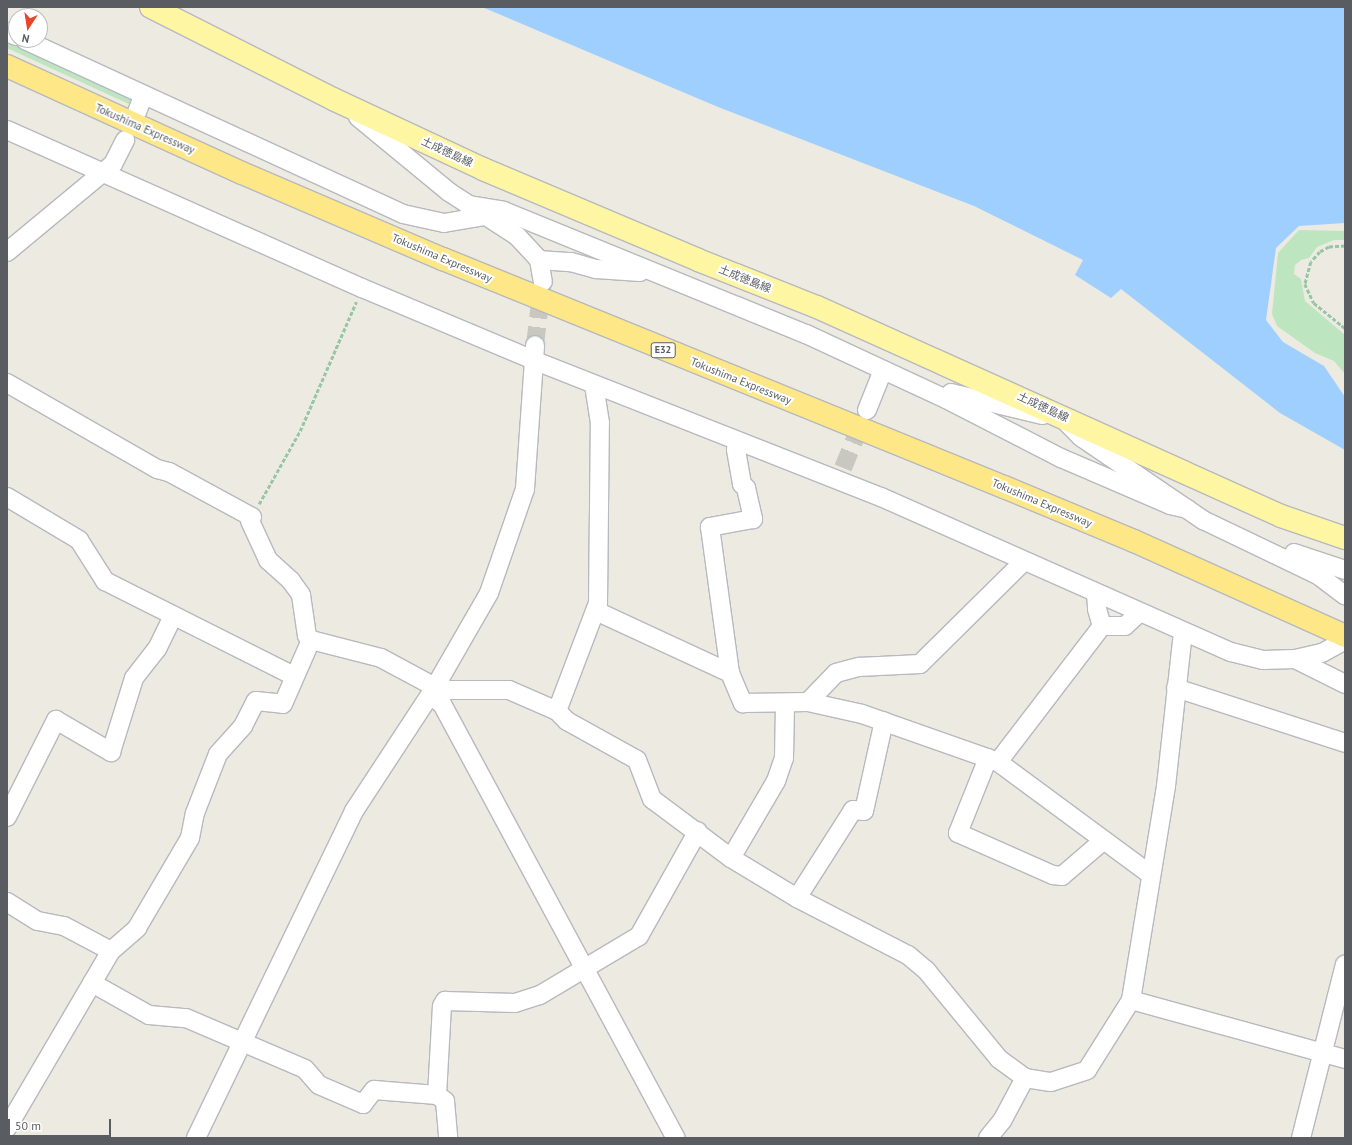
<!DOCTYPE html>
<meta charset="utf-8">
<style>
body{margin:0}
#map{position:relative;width:1352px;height:1145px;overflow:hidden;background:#edebe1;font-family:"PT Sans","Noto Sans JP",sans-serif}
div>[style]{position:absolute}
.green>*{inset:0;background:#bde5bf}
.water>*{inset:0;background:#9fcfff}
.minor-tunnel>*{height:18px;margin-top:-9px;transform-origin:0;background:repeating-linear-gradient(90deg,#c8c8c1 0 18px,transparent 0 27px)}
.path>*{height:2.5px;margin-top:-1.25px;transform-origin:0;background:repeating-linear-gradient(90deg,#96c6a6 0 4px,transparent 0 6px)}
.roads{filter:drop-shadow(1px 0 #b6b9be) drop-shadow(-1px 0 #b6b9be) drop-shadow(0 1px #b6b9be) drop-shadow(0 -1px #b6b9be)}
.minor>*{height:18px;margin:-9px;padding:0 9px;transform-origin:9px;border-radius:9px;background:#fff}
.major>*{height:22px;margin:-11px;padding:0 11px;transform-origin:11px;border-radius:11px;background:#fff6a4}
.highway>*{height:22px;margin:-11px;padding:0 11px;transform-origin:11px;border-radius:11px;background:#fde787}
span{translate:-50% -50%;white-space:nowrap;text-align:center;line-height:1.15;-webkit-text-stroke:4px #fff;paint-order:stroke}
.shield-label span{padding:1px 3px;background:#fff;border:1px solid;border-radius:3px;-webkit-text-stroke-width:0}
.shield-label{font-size:10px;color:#595d62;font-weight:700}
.street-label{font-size:11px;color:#595d62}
.frame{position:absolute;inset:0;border:8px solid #595d62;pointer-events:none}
.north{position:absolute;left:8px;top:8px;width:40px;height:40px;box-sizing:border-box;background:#fff;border:1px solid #bdbec0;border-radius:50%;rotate:192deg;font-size:11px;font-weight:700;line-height:16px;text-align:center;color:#595d62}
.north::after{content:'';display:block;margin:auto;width:14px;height:18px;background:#ea452a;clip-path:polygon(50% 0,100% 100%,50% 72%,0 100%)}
.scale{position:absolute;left:8px;top:1119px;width:103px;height:18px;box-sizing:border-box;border:2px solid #595d62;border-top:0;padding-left:5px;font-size:12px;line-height:14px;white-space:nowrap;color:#595d62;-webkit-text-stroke:3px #fff;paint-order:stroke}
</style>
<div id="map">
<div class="green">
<i style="clip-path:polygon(7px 39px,133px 99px,131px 105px,7px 48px)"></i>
<i style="clip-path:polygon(1299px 230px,1345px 231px,1345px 240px,1334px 240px,1317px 247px,1309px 258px,1301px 260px,1295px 265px,1294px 274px,1301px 279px,1305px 301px,1345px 335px,1345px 374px,1334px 361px,1315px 353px,1277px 326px,1272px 314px,1278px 253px)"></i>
</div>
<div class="water">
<i style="clip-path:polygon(482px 7px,1345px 7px,1345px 223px,1299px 226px,1276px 248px,1266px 320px,1283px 342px,1324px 366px,1345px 397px,1345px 450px,1280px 413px,1121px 289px,1111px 298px,1075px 275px,1083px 260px,974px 206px,718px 107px)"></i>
</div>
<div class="minor-tunnel">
<i style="left:535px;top:345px;width:59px;rotate:-83.2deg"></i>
<i style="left:843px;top:468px;width:55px;rotate:-67.6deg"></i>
</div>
<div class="path">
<i style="left:1345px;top:246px;width:16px;rotate:176deg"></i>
<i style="left:1329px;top:247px;width:10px;rotate:151deg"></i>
<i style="left:1320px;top:252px;width:13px;rotate:132deg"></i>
<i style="left:1311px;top:262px;width:23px;rotate:105deg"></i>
<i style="left:1305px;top:284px;width:21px;rotate:65deg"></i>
<i style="left:1314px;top:303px;width:40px;rotate:39deg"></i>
<i style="left:259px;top:504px;width:84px;rotate:-60.7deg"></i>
<i style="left:300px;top:431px;width:141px;rotate:-66.5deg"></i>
</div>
<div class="roads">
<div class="minor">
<i style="left:7px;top:32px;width:10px;rotate:24deg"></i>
<i style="left:25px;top:40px;width:416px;rotate:24.7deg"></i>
<i style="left:403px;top:214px;width:42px;rotate:12.4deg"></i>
<i style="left:444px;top:223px;width:42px;rotate:-9.7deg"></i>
<i style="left:137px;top:112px;width:17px;rotate:-69deg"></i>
<i style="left:358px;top:117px;width:118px;rotate:39.5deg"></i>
<i style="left:449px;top:192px;width:81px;rotate:32.9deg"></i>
<i style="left:517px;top:236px;width:33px;rotate:47deg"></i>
<i style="left:539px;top:260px;width:22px;rotate:80deg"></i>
<i style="left:7px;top:130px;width:389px;rotate:24deg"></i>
<i style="left:362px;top:288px;width:186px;rotate:22.8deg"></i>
<i style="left:533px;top:360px;width:374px;rotate:21.5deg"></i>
<i style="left:881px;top:497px;width:383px;rotate:23.9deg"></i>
<i style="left:1231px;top:652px;width:33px;rotate:14deg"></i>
<i style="left:1263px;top:660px;width:32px;rotate:-2deg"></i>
<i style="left:1295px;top:659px;width:28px;rotate:-13deg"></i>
<i style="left:1322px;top:653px;width:26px;rotate:-29deg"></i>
<i style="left:468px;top:205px;width:36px;rotate:9deg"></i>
<i style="left:504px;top:211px;width:326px;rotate:22.2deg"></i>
<i style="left:806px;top:334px;width:154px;rotate:24.9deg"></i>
<i style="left:946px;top:399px;width:129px;rotate:27.2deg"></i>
<i style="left:1061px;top:458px;width:119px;rotate:23.3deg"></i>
<i style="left:1170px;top:505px;width:18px;rotate:13deg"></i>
<i style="left:7px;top:252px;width:138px;rotate:-39.7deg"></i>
<i style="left:113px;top:164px;width:27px;rotate:-63deg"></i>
<i style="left:539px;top:260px;width:32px;rotate:4deg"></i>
<i style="left:571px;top:262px;width:26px;rotate:16deg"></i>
<i style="left:596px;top:269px;width:44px;rotate:3.9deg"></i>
<i style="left:7px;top:383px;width:173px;rotate:29.8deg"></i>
<i style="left:157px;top:469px;width:12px;rotate:14deg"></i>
<i style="left:169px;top:472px;width:94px;rotate:28.5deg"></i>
<i style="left:252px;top:517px;width:4px;rotate:117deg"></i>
<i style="left:250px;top:521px;width:43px;rotate:65.2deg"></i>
<i style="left:268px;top:560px;width:31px;rotate:42deg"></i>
<i style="left:291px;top:581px;width:17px;rotate:54deg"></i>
<i style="left:301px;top:595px;width:41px;rotate:81.7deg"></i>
<i style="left:307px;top:636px;width:6px;rotate:45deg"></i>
<i style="left:311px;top:640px;width:72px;rotate:14.4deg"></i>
<i style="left:381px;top:658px;width:61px;rotate:28.2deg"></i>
<i style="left:435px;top:687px;width:14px;rotate:12deg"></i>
<i style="left:449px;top:690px;width:60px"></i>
<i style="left:509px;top:690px;width:52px;rotate:23.6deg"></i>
<i style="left:557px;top:711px;width:14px;rotate:45deg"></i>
<i style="left:567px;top:721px;width:80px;rotate:29.1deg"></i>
<i style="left:637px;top:760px;width:42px;rotate:69deg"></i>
<i style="left:652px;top:799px;width:99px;rotate:36.8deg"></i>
<i style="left:731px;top:858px;width:77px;rotate:31.2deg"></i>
<i style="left:797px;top:898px;width:125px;rotate:27.2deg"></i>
<i style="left:908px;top:955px;width:23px;rotate:40deg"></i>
<i style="left:926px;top:970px;width:115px;rotate:50.6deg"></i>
<i style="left:999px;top:1059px;width:32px;rotate:36deg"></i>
<i style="left:1025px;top:1078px;width:26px;rotate:9deg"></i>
<i style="left:1051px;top:1082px;width:38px;rotate:-18deg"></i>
<i style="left:1087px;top:1070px;width:83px;rotate:-57.8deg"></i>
<i style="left:1131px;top:1000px;width:217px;rotate:-80.7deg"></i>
<i style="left:1166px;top:786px;width:154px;rotate:-83.7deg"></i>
<i style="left:951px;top:393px;width:94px;rotate:13.6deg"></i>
<i style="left:867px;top:410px;width:43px;rotate:-68.2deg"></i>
<i style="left:1067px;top:423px;width:20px;rotate:45deg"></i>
<i style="left:1081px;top:437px;width:148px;rotate:34.2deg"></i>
<i style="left:1203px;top:520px;width:127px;rotate:25.6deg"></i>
<i style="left:1318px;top:575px;width:34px;rotate:37deg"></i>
<i style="left:738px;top:442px;width:8px;rotate:104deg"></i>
<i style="left:736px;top:450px;width:35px;rotate:80deg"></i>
<i style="left:742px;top:484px;width:6px;rotate:45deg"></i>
<i style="left:746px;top:488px;width:32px;rotate:77deg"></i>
<i style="left:753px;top:519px;width:44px;rotate:169.5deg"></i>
<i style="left:710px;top:527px;width:147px;rotate:82.2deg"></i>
<i style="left:730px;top:673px;width:33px;rotate:67deg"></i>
<i style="left:743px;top:703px;width:65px;rotate:-0.9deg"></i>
<i style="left:808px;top:702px;width:55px;rotate:12.5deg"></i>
<i style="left:862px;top:714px;width:144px;rotate:19.4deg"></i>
<i style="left:998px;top:762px;width:189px;rotate:36.4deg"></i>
<i style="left:7px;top:497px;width:84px;rotate:30.8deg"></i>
<i style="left:79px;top:540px;width:49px;rotate:57.6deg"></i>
<i style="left:105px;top:581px;width:212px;rotate:26.7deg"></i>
<i style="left:1294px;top:553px;width:54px;rotate:18.4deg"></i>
<i style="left:1096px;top:593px;width:16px;rotate:86deg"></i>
<i style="left:1097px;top:609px;width:18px;rotate:74deg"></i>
<i style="left:596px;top:611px;width:148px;rotate:24.8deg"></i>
<i style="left:1295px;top:659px;width:56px;rotate:26.6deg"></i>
<i style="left:1176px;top:688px;width:178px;rotate:18deg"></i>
<i style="left:430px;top:695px;width:15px;rotate:37deg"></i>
<i style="left:442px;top:704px;width:493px;rotate:61.7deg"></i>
<i style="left:808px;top:702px;width:40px;rotate:-46deg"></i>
<i style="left:836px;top:673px;width:24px;rotate:-15deg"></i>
<i style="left:859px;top:667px;width:61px;rotate:-2.8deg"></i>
<i style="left:920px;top:664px;width:146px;rotate:-44.7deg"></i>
<i style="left:557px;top:711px;width:116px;rotate:-69.2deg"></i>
<i style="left:598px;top:603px;width:180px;rotate:-89.4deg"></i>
<i style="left:600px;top:423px;width:39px;rotate:-99deg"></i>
<i style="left:988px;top:758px;width:81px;rotate:111.8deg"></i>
<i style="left:958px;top:833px;width:104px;rotate:23.9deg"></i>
<i style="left:1053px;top:875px;width:9px;rotate:6deg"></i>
<i style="left:1062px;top:876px;width:55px;rotate:-40.6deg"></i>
<i style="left:998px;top:762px;width:171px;rotate:-52.6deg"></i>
<i style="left:1102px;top:626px;width:23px"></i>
<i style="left:1125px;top:626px;width:19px;rotate:-43deg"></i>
<i style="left:7px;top:817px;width:109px;rotate:-63.2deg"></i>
<i style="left:56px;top:720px;width:64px;rotate:30.2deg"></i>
<i style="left:111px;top:752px;width:77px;rotate:-72.7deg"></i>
<i style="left:134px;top:678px;width:37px;rotate:-52deg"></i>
<i style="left:157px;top:649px;width:37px;rotate:-64deg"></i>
<i style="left:731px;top:858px;width:89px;rotate:-59.7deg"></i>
<i style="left:776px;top:781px;width:24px;rotate:-71deg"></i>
<i style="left:784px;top:758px;width:54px;rotate:-88.9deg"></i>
<i style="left:797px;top:898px;width:104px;rotate:-57.5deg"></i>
<i style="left:853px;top:810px;width:11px;rotate:5deg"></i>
<i style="left:864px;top:811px;width:92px;rotate:-77.5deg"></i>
<i style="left:7px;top:902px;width:36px;rotate:32deg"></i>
<i style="left:38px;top:921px;width:26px;rotate:11deg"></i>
<i style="left:64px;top:926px;width:53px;rotate:28deg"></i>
<i style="left:92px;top:983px;width:65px;rotate:29.3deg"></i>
<i style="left:149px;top:1015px;width:37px;rotate:5deg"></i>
<i style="left:186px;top:1018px;width:129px;rotate:23.2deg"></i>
<i style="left:305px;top:1069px;width:21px;rotate:49deg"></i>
<i style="left:319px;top:1085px;width:48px;rotate:23.4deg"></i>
<i style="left:363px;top:1104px;width:18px;rotate:-52deg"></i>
<i style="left:374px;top:1090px;width:63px;rotate:4.5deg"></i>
<i style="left:437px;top:1095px;width:10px;rotate:37deg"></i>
<i style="left:445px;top:1101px;width:37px;rotate:85deg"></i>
<i style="left:1131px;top:1000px;width:222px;rotate:15.4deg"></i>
<i style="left:437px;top:1095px;width:89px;rotate:-86.8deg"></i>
<i style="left:442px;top:1006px;width:6px;rotate:-59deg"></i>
<i style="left:445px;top:1001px;width:70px;rotate:1.6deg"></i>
<i style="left:515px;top:1003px;width:26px;rotate:-18deg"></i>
<i style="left:540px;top:995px;width:115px;rotate:-30.8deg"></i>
<i style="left:639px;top:936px;width:120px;rotate:-60.7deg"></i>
<i style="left:7px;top:1128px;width:205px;rotate:-59.6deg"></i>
<i style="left:111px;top:951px;width:35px;rotate:-41deg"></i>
<i style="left:137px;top:928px;width:104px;rotate:-59.5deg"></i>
<i style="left:190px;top:838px;width:25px;rotate:-79deg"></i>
<i style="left:195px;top:813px;width:63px;rotate:-68.7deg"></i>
<i style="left:218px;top:754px;width:38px;rotate:-48deg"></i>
<i style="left:243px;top:726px;width:28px;rotate:-63deg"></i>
<i style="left:256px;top:701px;width:27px;rotate:6deg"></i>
<i style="left:283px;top:704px;width:70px;rotate:-66.4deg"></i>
<i style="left:196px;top:1138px;width:363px;rotate:-64.2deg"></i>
<i style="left:354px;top:811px;width:148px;rotate:-56.8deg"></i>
<i style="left:435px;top:687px;width:108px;rotate:-60.1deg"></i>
<i style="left:489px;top:593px;width:110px;rotate:-70.9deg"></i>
<i style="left:525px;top:489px;width:144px;rotate:-86deg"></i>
<i style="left:988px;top:1138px;width:22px;rotate:-51deg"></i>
<i style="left:1002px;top:1121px;width:49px;rotate:-61.9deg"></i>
<i style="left:1301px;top:1138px;width:179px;rotate:-75.8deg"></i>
</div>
<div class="major">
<i style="left:151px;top:7px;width:204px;rotate:26.8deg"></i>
<i style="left:333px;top:99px;width:166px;rotate:25deg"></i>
<i style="left:483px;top:169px;width:233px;rotate:22.9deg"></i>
<i style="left:698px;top:260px;width:128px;rotate:21.6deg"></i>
<i style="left:817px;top:307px;width:509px;rotate:24.25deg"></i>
<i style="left:1281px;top:516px;width:68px;rotate:19deg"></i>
</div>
<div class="highway">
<i style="left:7px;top:66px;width:258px;rotate:24.5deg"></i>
<i style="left:242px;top:173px;width:219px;rotate:23.2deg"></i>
<i style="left:443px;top:259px;width:606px;rotate:22.12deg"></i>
<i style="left:1004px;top:487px;width:141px;rotate:22.6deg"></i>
<i style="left:1134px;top:541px;width:231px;rotate:24.2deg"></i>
</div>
</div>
<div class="shield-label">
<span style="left:663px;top:350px">E32</span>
</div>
<div class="street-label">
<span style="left:145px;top:129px;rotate:24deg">Tokushima Expressway</span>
<span style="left:447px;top:152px;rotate:25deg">土成徳島線</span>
<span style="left:442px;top:258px;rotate:23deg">Tokushima Expressway</span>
<span style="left:745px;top:279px;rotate:22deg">土成徳島線</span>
<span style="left:741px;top:381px;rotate:22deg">Tokushima Expressway</span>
<span style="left:1043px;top:407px;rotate:25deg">土成徳島線</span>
<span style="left:1042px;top:503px;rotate:23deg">Tokushima Expressway</span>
</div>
<div class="frame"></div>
<div class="north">N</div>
<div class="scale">50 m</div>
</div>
